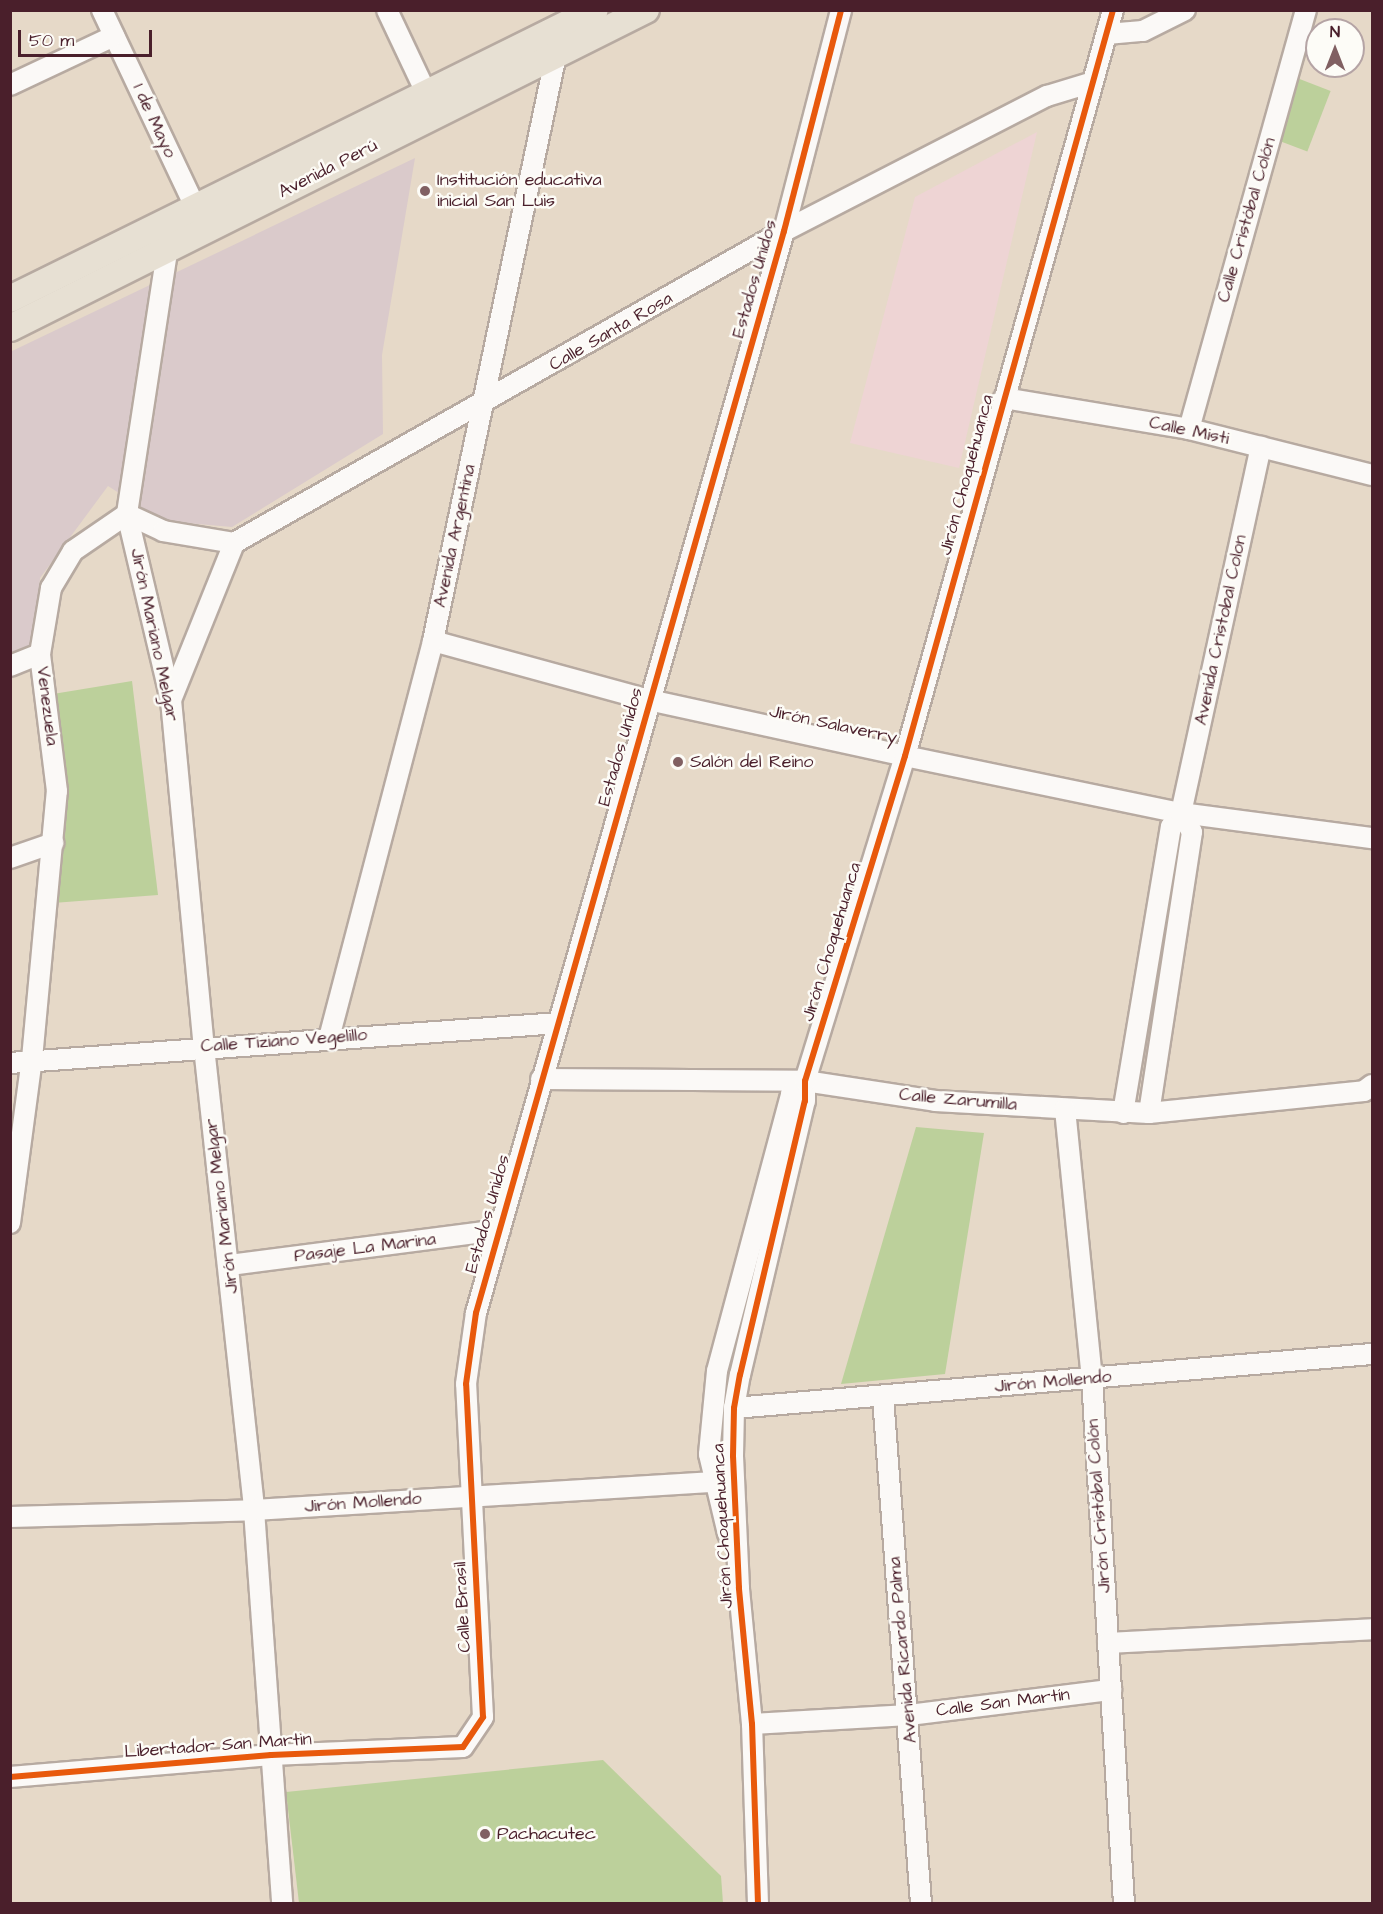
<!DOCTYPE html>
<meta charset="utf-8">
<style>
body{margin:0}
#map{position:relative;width:1383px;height:1914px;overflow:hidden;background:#e6d9c8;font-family:"Architects Daughter",sans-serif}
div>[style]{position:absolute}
.built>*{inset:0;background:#eed4d4}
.industrial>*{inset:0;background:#dacacb}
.green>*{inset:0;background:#bcd09b;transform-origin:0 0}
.roads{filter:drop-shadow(2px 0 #b7aaa1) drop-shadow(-2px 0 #b7aaa1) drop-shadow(0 2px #b7aaa1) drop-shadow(0 -2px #b7aaa1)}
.minor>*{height:20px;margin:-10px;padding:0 10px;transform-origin:10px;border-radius:10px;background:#fbf9f7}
.major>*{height:26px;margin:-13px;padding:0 13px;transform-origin:13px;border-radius:13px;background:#e7e0d3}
.cycleway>*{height:6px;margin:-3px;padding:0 3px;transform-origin:3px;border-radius:3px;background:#e8590c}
.dots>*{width:16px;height:16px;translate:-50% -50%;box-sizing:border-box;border:3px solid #fdfcf7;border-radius:50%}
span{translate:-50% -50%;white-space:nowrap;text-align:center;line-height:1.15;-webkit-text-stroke:5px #fdfcf7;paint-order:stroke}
.street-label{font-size:18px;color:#4a1f2b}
.poi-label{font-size:18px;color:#4a1f2b}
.left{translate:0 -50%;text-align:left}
.frame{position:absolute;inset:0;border:12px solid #4a1f2b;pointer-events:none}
.north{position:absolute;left:1305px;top:18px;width:60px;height:60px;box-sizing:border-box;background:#fdfcf7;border:2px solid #b5a4a5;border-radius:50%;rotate:0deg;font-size:16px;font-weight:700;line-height:24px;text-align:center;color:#4a1f2b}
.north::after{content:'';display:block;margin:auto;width:21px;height:27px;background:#816062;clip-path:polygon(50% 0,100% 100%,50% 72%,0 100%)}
.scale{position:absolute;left:18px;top:30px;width:134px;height:27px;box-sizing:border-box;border:3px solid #4a1f2b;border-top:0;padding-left:8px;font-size:18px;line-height:21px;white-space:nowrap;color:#4a1f2b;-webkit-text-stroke:4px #fdfcf7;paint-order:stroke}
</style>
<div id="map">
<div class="built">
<i style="clip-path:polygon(1037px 132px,959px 468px,850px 443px,915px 197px)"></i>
</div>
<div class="industrial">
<i style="clip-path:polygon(415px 158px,382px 355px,383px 434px,232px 527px,163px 521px,108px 486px,40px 578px,35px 668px,11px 678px,10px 352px)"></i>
</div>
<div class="green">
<i style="left:1297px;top:78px;width:36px;height:65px;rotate:21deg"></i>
<i style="clip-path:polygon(132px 681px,158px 895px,53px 903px,53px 694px)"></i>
<i style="clip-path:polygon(916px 1127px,984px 1133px,945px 1374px,841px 1384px)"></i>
<i style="clip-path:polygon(603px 1760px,721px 1876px,723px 1903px,299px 1903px,286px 1792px)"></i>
</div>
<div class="roads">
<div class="minor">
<i style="left:102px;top:10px;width:231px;rotate:64.7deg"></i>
<i style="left:387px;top:10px;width:105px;rotate:64.7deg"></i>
<i style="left:1107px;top:34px;width:36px;rotate:-5deg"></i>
<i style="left:1143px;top:31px;width:47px;rotate:-26.6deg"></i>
<i style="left:10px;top:85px;width:115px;rotate:-25.2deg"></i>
<i style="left:164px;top:240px;width:12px;rotate:76deg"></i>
<i style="left:167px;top:252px;width:265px;rotate:98.7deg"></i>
<i style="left:127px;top:514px;width:191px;rotate:76.7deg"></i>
<i style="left:171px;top:700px;width:349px;rotate:84.6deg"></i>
<i style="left:204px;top:1047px;width:466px;rotate:83.8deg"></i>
<i style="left:254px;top:1510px;width:395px;rotate:85.9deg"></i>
<i style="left:1004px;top:398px;width:188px;rotate:9.5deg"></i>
<i style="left:1189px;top:429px;width:189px;rotate:14.1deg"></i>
<i style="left:1189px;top:429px;width:435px;rotate:-74.4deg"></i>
<i style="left:127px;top:514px;width:40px;rotate:25deg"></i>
<i style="left:163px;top:531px;width:72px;rotate:9.6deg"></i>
<i style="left:234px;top:543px;width:632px;rotate:-29.57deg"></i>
<i style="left:784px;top:231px;width:296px;rotate:-27.2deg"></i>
<i style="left:1047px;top:96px;width:48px;rotate:-16.9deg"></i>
<i style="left:433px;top:641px;width:224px;rotate:15.3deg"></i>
<i style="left:649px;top:700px;width:262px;rotate:12.3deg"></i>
<i style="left:905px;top:756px;width:282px;rotate:11.7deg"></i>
<i style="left:1181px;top:813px;width:193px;rotate:7.5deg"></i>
<i style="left:10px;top:666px;width:32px;rotate:-22deg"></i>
<i style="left:171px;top:700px;width:169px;rotate:-68.1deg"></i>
<i style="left:10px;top:858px;width:46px;rotate:-19.2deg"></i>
<i style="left:329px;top:1038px;width:410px;rotate:-75.3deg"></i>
<i style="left:433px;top:641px;width:609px;rotate:-78.15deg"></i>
<i style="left:10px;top:1063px;width:549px;rotate:-4.17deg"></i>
<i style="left:541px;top:1079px;width:264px;rotate:0.4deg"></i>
<i style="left:805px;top:1081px;width:132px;rotate:8.7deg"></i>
<i style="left:935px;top:1101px;width:214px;rotate:3.2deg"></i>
<i style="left:1149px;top:1113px;width:216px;rotate:-5.8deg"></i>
<i style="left:1364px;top:1091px;width:10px;rotate:-37deg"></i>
<i style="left:1065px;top:1109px;width:270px;rotate:84.3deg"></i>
<i style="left:1092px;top:1378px;width:527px;rotate:86.52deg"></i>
<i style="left:1123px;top:1113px;width:290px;rotate:-80.5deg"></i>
<i style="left:1171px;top:827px;width:17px;rotate:-54deg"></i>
<i style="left:1181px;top:813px;width:375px;rotate:-77.7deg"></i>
<i style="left:1149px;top:1113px;width:284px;rotate:-81.3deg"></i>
<i style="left:1192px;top:832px;width:22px;rotate:-120deg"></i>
<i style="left:10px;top:1223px;width:165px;rotate:-82.4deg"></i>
<i style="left:32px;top:1059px;width:269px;rotate:-84.7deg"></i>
<i style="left:57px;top:791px;width:138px;rotate:-97.1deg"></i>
<i style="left:40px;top:654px;width:67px;rotate:-80.5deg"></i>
<i style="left:51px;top:588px;width:43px;rotate:-59.3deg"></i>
<i style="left:73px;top:551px;width:65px;rotate:-34.4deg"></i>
<i style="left:230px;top:1265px;width:272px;rotate:-7.4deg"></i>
<i style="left:883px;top:1397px;width:508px;rotate:85.71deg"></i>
<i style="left:734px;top:1408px;width:640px;rotate:-4.84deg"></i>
<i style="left:10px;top:1517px;width:244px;rotate:-1.6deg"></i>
<i style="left:254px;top:1510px;width:461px;rotate:-3.5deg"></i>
<i style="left:728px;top:1534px;width:82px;rotate:-103.4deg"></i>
<i style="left:709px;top:1454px;width:83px;rotate:-84.5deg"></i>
<i style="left:717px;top:1371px;width:287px;rotate:-75deg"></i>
<i style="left:791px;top:1094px;width:19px;rotate:-43deg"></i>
<i style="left:1108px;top:1643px;width:264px;rotate:-3deg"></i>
<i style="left:752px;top:1724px;width:157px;rotate:-3.3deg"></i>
<i style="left:909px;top:1715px;width:204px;rotate:-7.1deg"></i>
<i style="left:10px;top:1777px;width:262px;rotate:-4.8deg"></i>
<i style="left:271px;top:1755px;width:192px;rotate:-2.4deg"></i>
<i style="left:463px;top:1747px;width:36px;rotate:-56deg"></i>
<i style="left:483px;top:1717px;width:333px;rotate:-92.9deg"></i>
<i style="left:466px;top:1384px;width:72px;rotate:-82deg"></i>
<i style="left:476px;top:1313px;width:1125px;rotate:-74.11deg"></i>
<i style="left:784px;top:231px;width:228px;rotate:-75.5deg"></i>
<i style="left:758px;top:1904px;width:180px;rotate:-91.9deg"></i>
<i style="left:752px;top:1724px;width:137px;rotate:-95.5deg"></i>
<i style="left:739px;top:1588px;width:132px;rotate:-92.6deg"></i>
<i style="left:733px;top:1456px;width:48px;rotate:-88.8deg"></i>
<i style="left:734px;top:1408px;width:34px;rotate:-80deg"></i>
<i style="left:740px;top:1375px;width:282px;rotate:-76.7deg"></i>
<i style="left:805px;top:1101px;width:20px;rotate:-90deg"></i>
<i style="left:805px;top:1081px;width:340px;rotate:-72.9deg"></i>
<i style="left:905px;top:756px;width:774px;rotate:-74.42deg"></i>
</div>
<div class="major">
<i style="left:10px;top:299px;width:652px;rotate:-26.29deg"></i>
<i style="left:10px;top:328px;width:711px;rotate:-26.57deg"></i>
</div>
</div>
<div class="cycleway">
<i style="left:10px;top:1777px;width:262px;rotate:-4.8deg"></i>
<i style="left:271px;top:1755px;width:192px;rotate:-2.4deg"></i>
<i style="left:463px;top:1747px;width:36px;rotate:-56deg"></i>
<i style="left:483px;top:1717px;width:333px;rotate:-92.9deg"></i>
<i style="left:466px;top:1384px;width:72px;rotate:-82deg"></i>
<i style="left:476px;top:1313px;width:1125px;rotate:-74.11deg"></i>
<i style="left:784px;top:231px;width:228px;rotate:-75.5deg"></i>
<i style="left:758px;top:1904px;width:180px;rotate:-91.9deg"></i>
<i style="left:752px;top:1724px;width:137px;rotate:-95.5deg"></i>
<i style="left:739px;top:1588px;width:132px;rotate:-92.6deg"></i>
<i style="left:733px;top:1456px;width:48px;rotate:-88.8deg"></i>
<i style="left:734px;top:1408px;width:34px;rotate:-80deg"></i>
<i style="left:740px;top:1375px;width:282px;rotate:-76.7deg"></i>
<i style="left:805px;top:1101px;width:20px;rotate:-90deg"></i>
<i style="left:805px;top:1081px;width:340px;rotate:-72.9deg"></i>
<i style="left:905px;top:756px;width:774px;rotate:-74.42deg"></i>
</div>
<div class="dots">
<i style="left:425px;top:191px;background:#816062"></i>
<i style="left:678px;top:762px;background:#816062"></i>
<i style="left:485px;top:1834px;background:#816062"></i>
</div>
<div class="street-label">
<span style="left:154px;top:121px;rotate:65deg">1 de Mayo</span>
<span style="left:328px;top:169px;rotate:-27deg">Avenida Perú</span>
<span style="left:1247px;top:220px;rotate:-74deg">Calle Cristóbal Colón</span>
<span style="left:755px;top:279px;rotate:-74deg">Estados Unidos</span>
<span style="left:611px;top:332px;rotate:-30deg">Calle Santa Rosa</span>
<span style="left:1189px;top:431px;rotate:12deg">Calle Misti</span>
<span style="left:967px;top:475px;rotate:-75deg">Jirón Choquehuanca</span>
<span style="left:455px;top:536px;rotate:-78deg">Avenida Argentina</span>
<span style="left:1221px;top:630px;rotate:-78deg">Avenida Cristobal Colon</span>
<span style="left:154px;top:635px;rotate:78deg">Jirón Mariano Melgar</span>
<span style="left:47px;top:706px;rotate:83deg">Venezuela</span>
<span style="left:833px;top:725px;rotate:12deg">Jirón Salaverry</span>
<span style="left:621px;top:747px;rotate:-74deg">Estados Unidos</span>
<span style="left:832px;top:942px;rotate:-73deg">Jirón Choquehuanca</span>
<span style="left:284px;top:1041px;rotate:-4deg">Calle Tiziano Vegelillo</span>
<span style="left:958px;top:1100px;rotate:5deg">Calle Zarumilla</span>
<span style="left:222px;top:1206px;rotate:-97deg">Jirón Mariano Melgar</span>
<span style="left:488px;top:1214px;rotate:-74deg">Estados Unidos</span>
<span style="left:365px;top:1248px;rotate:-7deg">Pasaje La Marina</span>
<span style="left:1053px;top:1382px;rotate:-5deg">Jirón Mollendo</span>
<span style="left:363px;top:1503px;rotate:-4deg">Jirón Mollendo</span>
<span style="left:1099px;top:1506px;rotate:-94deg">Jirón Cristóbal Colón</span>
<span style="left:723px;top:1526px;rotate:-93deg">Jirón Choquehuanca</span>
<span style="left:463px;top:1607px;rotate:-93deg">Calle Brasil</span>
<span style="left:903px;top:1650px;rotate:-95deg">Avenida Ricardo Palma</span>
<span style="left:1003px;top:1703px;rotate:-7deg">Calle San Martín</span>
<span style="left:218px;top:1746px;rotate:-4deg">Libertador San Martin</span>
</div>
<div class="poi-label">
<span class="left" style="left:437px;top:191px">Institución educativa<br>inicial San Luis</span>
<span class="left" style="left:690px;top:762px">Salón del Reino</span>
<span class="left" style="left:497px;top:1834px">Pachacutec</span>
</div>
<div class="frame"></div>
<div class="north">N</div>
<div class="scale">50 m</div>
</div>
